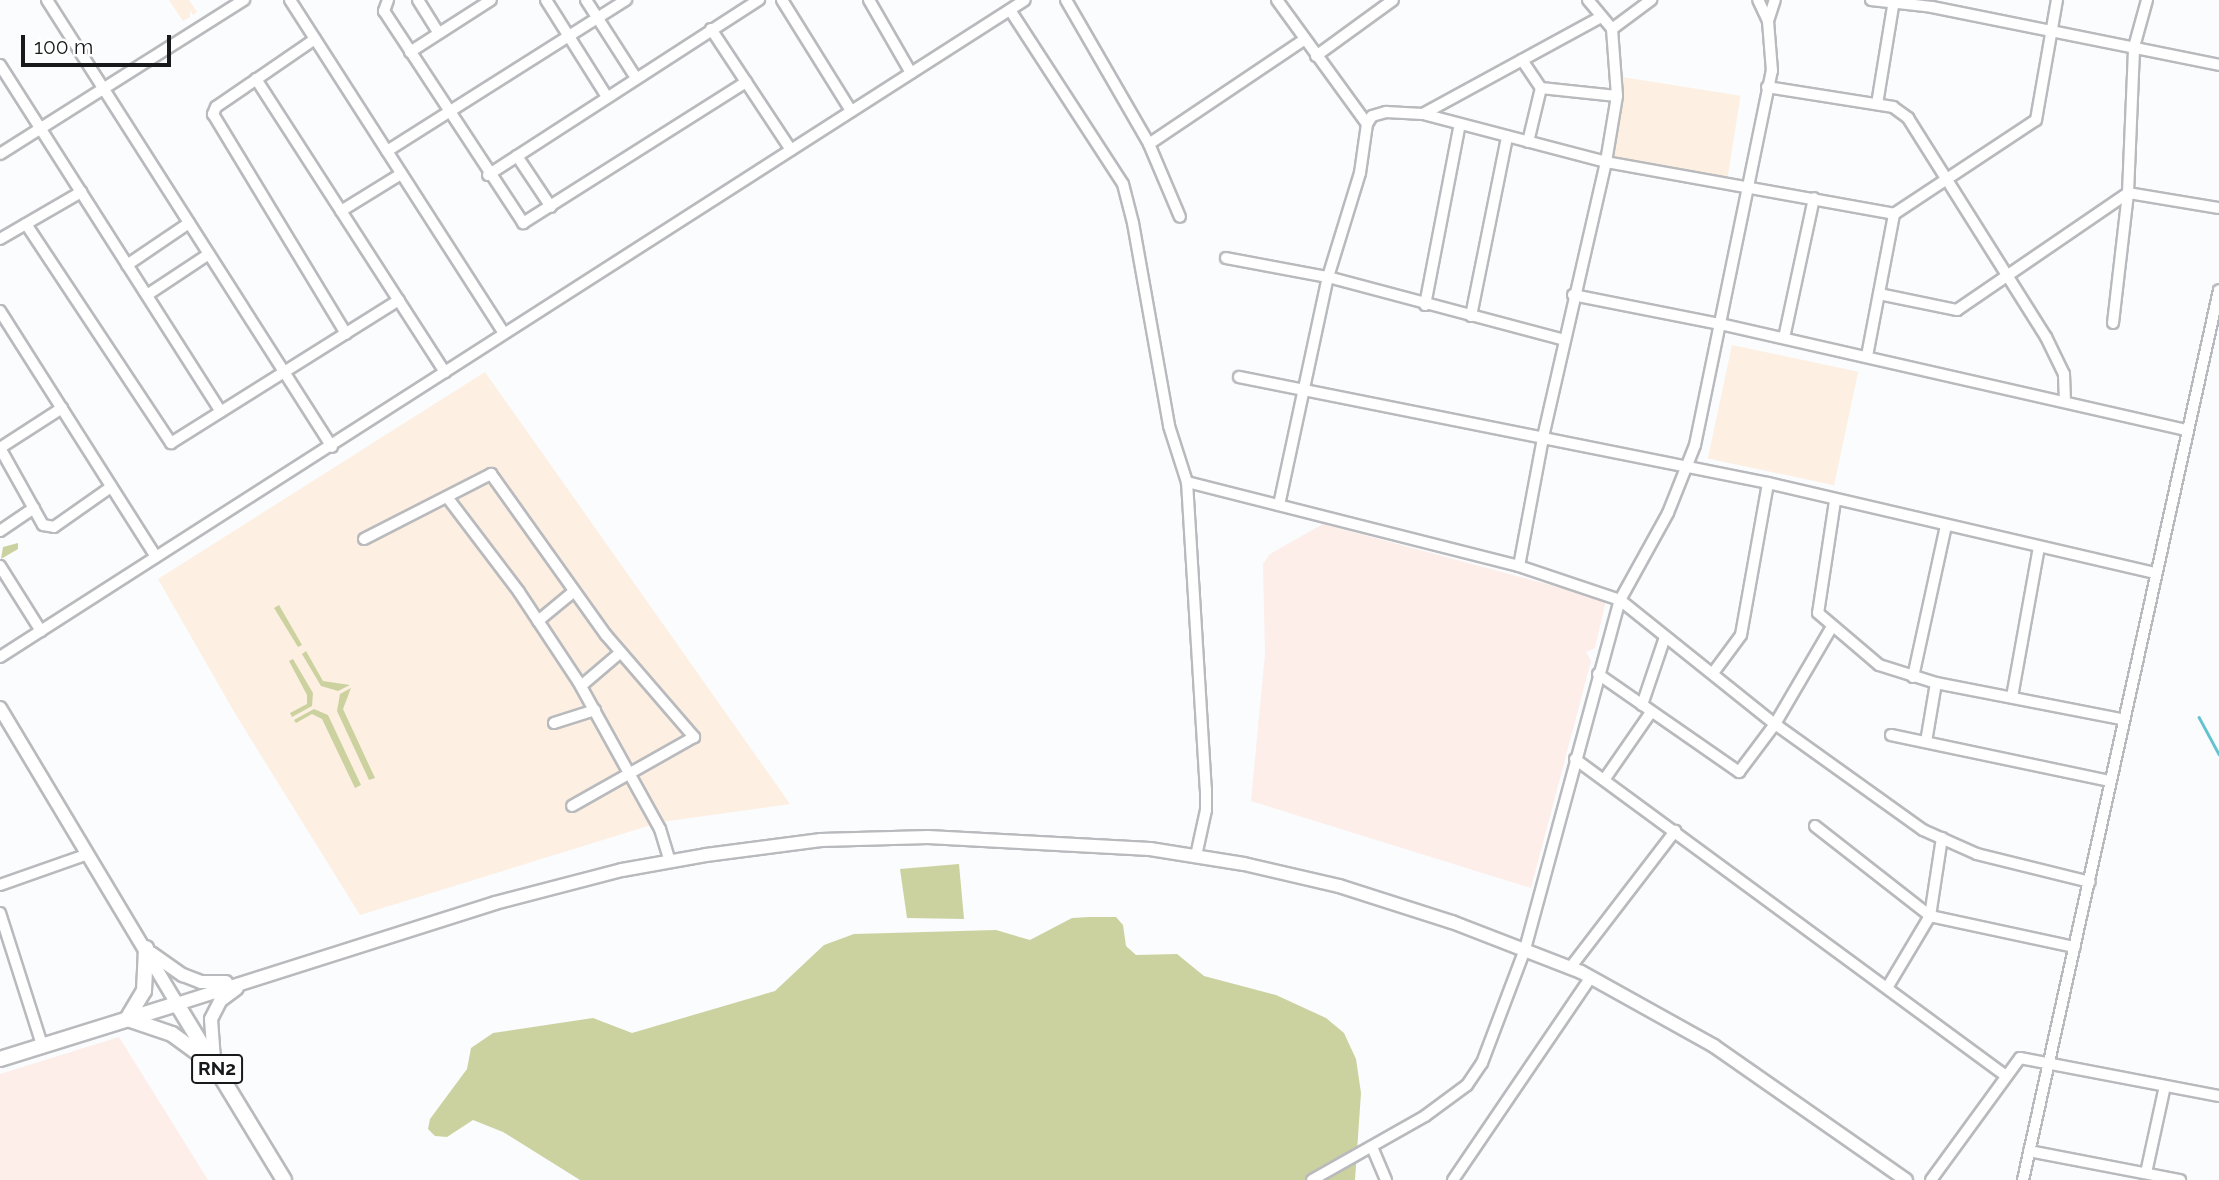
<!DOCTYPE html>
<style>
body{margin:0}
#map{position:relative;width:2219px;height:1180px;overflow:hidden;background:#fafcfe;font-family:Raleway,sans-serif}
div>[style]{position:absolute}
.education>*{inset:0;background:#fdefe1;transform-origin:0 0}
.medical>*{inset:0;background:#fdeee9}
.green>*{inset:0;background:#ccd29f}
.stream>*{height:2.5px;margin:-1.25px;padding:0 1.25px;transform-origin:1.25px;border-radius:1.25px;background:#62c3ce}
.roads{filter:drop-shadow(2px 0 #b9babd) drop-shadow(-2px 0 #b9babd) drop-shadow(0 2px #b9babd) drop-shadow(0 -2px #b9babd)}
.minor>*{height:10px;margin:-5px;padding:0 5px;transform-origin:5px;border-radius:5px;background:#fff}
.major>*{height:12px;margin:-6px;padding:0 6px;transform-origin:6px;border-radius:6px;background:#fff}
.highway>*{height:14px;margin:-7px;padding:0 7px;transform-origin:7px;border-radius:7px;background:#fff}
span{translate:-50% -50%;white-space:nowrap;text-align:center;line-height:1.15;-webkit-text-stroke:6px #fff;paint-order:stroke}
.shield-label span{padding:2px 5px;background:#fff;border:2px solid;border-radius:5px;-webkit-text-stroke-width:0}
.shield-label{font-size:19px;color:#18191a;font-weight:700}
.scale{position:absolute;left:21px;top:35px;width:150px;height:32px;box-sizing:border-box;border:4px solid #18191a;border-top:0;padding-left:9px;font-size:21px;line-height:24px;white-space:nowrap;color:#18191a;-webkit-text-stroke:5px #fff;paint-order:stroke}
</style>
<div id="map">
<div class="education">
<i style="clip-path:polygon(169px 0,189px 0,197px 12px,193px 15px,190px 10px,190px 17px,183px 21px)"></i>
<i style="left:1622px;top:77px;width:120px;height:84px;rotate:9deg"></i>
<i style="left:1732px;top:345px;width:129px;height:116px;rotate:12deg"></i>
<i style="clip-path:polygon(485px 372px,790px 804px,661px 822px,360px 915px,236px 715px,158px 579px)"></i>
</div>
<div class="medical">
<i style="clip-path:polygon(1323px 524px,1606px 600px,1595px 648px,1586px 652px,1591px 661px,1531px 888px,1251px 801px,1265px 654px,1263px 564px,1270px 554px)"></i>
<i style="clip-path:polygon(119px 1037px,208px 1180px,0 1180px,0 1074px)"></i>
</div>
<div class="green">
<i style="clip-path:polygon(18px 543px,18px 549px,1px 559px,3px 547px)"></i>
<i style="clip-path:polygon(279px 605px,302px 645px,298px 647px,274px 608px)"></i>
<i style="clip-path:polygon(306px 651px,323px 681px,350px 685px,338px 691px,321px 686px,302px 654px)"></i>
<i style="clip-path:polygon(293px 659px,313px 693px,312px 706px,292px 717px,290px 713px,307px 704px,307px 695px,289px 661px)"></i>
<i style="clip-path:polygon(351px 688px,343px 709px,375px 778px,369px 780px,337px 711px,340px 694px)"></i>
<i style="clip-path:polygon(314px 709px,328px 715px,361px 785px,355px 788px,322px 719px,312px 714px,296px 723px,294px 720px)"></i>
<i style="clip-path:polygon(959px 864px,964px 919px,907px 918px,900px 869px)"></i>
<i style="clip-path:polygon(1089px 917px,1116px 917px,1123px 925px,1126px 946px,1136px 955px,1177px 954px,1204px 976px,1276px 995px,1326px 1018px,1344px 1033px,1356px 1059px,1361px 1093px,1355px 1180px,580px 1180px,503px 1132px,473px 1120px,447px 1137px,435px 1136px,428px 1129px,430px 1119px,467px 1069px,471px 1048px,493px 1033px,593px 1018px,632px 1033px,775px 991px,824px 945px,854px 934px,996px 930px,1030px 940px,1072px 918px)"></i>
</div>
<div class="stream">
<i style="left:2199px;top:717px;width:42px;rotate:61.6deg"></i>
</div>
<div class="roads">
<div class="minor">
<i style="left:47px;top:0;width:530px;rotate:57.48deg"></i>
<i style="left:290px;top:0;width:396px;rotate:57.3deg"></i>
<i style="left:388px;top:0;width:12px;rotate:110deg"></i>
<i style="left:384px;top:11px;width:254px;rotate:56.7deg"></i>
<i style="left:523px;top:223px;width:264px;rotate:-32.3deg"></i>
<i style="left:418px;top:0;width:39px;rotate:58deg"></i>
<i style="left:546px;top:0;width:115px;rotate:57.8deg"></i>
<i style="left:586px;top:0;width:93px;rotate:57.3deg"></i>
<i style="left:782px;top:0;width:131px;rotate:58.1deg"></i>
<i style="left:869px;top:0;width:84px;rotate:60.1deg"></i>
<i style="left:1066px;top:0;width:166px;rotate:60deg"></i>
<i style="left:1149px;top:144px;width:79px;rotate:67deg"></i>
<i style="left:1277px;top:0;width:153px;rotate:54deg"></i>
<i style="left:1367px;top:124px;width:9px;rotate:-58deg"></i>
<i style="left:1372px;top:116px;width:15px;rotate:-16deg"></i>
<i style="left:1386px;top:112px;width:37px;rotate:3deg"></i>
<i style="left:1423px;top:114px;width:200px;rotate:-28.6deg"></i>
<i style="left:1588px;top:0;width:38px;rotate:50deg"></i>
<i style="left:1612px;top:29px;width:49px;rotate:-36.6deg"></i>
<i style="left:1871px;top:0;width:61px;rotate:6.5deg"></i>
<i style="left:1932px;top:7px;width:293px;rotate:11.4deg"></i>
<i style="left:1010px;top:10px;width:207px;rotate:57deg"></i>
<i style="left:1123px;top:184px;width:40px;rotate:75.6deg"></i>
<i style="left:1133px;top:223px;width:206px;rotate:79.9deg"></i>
<i style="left:1169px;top:426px;width:59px;rotate:72.2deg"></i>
<i style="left:1187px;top:482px;width:308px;rotate:86.5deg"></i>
<i style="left:1206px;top:789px;width:21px;rotate:90deg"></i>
<i style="left:1206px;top:810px;width:47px;rotate:102.3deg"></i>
<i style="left:1768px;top:21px;width:22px;rotate:-72deg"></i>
<i style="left:711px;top:29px;width:145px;rotate:56.5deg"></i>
<i style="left:1612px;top:29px;width:67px;rotate:85.7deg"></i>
<i style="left:1617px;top:96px;width:67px;rotate:99.5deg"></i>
<i style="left:1606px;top:162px;width:283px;rotate:102.9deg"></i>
<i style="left:1543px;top:438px;width:229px;rotate:11.3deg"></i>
<i style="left:1768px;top:483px;width:396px;rotate:13.1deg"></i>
<i style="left:315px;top:39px;width:120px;rotate:145.5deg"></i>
<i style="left:216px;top:107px;width:8px;rotate:113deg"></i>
<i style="left:213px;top:114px;width:257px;rotate:58.8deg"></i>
<i style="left:410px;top:52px;width:96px;rotate:-32.7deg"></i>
<i style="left:1316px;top:56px;width:95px;rotate:-36deg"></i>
<i style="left:1522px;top:60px;width:34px;rotate:56deg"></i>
<i style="left:1541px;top:88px;width:76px;rotate:6deg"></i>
<i style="left:0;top:65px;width:411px;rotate:57.5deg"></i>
<i style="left:256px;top:79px;width:349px;rotate:57.2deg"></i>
<i style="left:1767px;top:87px;width:128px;rotate:9deg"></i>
<i style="left:1893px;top:107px;width:19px;rotate:36deg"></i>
<i style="left:1908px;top:118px;width:259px;rotate:57.8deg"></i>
<i style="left:2046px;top:337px;width:41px;rotate:64.1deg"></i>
<i style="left:2064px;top:374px;width:28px;rotate:88deg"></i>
<i style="left:1877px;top:104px;width:105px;rotate:-80.7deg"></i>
<i style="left:1423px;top:114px;width:189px;rotate:14.7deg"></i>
<i style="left:1606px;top:162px;width:293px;rotate:10.2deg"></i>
<i style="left:1894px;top:214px;width:170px;rotate:-33.5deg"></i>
<i style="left:2036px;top:120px;width:122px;rotate:-80.1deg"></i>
<i style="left:1528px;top:142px;width:56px;rotate:-76.5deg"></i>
<i style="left:1149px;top:144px;width:187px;rotate:-33.9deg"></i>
<i style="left:387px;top:151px;width:283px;rotate:-32.3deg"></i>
<i style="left:0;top:154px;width:289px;rotate:-32.3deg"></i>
<i style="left:517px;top:156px;width:61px;rotate:56.3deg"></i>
<i style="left:488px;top:175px;width:323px;rotate:-32.9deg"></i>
<i style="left:341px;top:211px;width:70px;rotate:-31.7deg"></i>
<i style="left:26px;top:224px;width:263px;rotate:56.5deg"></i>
<i style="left:171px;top:443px;width:269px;rotate:-32.1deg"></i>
<i style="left:0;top:239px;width:94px;rotate:-30.1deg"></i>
<i style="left:1226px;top:258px;width:104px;rotate:10.6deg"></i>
<i style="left:1328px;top:277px;width:244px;rotate:14.9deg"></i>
<i style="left:127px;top:265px;width:75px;rotate:-34.1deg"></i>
<i style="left:1879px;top:294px;width:80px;rotate:11.6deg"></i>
<i style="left:1957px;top:310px;width:207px;rotate:-34.4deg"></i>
<i style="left:2128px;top:193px;width:92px;rotate:9.4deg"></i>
<i style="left:147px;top:295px;width:74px;rotate:-33.5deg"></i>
<i style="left:1573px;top:295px;width:150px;rotate:11.2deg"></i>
<i style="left:1720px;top:324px;width:478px;rotate:12.8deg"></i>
<i style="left:1425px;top:305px;width:184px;rotate:-79.1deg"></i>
<i style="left:0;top:311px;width:291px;rotate:57.6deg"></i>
<i style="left:1471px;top:316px;width:183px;rotate:-78.6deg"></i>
<i style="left:2113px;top:323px;width:131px;rotate:-83.4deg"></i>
<i style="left:2128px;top:193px;width:146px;rotate:-87.6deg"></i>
<i style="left:2134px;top:47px;width:49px;rotate:-74.5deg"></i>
<i style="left:1784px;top:338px;width:143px;rotate:-77.9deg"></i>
<i style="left:1867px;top:356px;width:145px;rotate:-79.2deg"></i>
<i style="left:1239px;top:377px;width:310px;rotate:11.3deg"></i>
<i style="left:1543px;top:438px;width:130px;rotate:100.6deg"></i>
<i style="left:62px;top:408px;width:74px;rotate:147.2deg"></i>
<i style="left:0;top:448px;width:88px;rotate:60.8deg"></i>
<i style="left:43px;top:525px;width:11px;rotate:10deg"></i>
<i style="left:54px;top:527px;width:70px;rotate:-35.1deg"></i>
<i style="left:1187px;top:482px;width:342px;rotate:14.2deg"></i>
<i style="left:1519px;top:566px;width:107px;rotate:18.6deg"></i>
<i style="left:1620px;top:600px;width:198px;rotate:38.7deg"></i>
<i style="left:1775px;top:724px;width:182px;rotate:35.6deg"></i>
<i style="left:1923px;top:830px;width:59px;rotate:24deg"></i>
<i style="left:1977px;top:854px;width:116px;rotate:13.9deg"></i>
<i style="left:447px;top:497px;width:119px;rotate:52.8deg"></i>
<i style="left:519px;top:592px;width:107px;rotate:56.5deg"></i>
<i style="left:578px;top:681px;width:169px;rotate:61deg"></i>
<i style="left:660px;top:829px;width:34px;rotate:73deg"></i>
<i style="left:1835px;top:501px;width:113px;rotate:98.6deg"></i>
<i style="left:1818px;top:613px;width:80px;rotate:40.4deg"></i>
<i style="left:1879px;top:665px;width:60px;rotate:17.5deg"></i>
<i style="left:1936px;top:683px;width:189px;rotate:11deg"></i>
<i style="left:1279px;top:505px;width:233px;rotate:-77.9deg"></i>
<i style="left:1328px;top:277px;width:109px;rotate:-72.9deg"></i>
<i style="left:1360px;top:173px;width:49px;rotate:-81.9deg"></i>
<i style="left:0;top:531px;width:41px;rotate:-34.1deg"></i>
<i style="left:364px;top:539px;width:143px;rotate:-27.1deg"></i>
<i style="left:491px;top:474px;width:198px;rotate:54.5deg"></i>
<i style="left:606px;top:635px;width:135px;rotate:49.2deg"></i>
<i style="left:694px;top:737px;width:140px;rotate:150.5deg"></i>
<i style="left:0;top:566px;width:77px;rotate:57.8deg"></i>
<i style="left:538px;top:621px;width:45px;rotate:-39.6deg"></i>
<i style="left:0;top:657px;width:1217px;rotate:-32.66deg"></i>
<i style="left:1713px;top:673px;width:47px;rotate:-53.6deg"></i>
<i style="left:1741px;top:635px;width:154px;rotate:-79.9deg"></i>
<i style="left:1598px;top:674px;width:172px;rotate:34.8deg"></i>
<i style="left:1739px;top:772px;width:60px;rotate:-53.1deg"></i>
<i style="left:1775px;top:724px;width:111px;rotate:-59.7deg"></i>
<i style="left:1913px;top:677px;width:155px;rotate:-77.7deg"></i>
<i style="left:581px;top:686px;width:52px;rotate:-40.4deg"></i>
<i style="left:2012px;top:697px;width:152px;rotate:-79.8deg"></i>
<i style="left:1642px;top:705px;width:72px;rotate:-71.3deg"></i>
<i style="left:554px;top:723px;width:43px;rotate:-17.6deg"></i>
<i style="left:1891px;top:735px;width:224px;rotate:11.9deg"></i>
<i style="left:1926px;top:742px;width:60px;rotate:-80.4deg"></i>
<i style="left:1575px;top:759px;width:535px;rotate:36.33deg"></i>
<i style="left:1604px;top:780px;width:83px;rotate:-55.3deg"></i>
<i style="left:1815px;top:826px;width:146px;rotate:38deg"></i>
<i style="left:1930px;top:916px;width:148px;rotate:12.1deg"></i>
<i style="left:0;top:885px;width:93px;rotate:-19.4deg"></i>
<i style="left:0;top:913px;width:139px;rotate:72.3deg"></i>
<i style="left:1570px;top:968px;width:173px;rotate:-52.5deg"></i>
<i style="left:1887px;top:988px;width:84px;rotate:-59.2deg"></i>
<i style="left:1930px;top:916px;width:79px;rotate:-81.3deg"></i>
<i style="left:1372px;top:1147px;width:36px;rotate:67deg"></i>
<i style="left:2029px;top:1151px;width:154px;rotate:10.9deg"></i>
<i style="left:2146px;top:1173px;width:89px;rotate:-77.7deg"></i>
<i style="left:1312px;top:1180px;width:130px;rotate:-29.5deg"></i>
<i style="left:1425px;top:1116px;width:52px;rotate:-36.4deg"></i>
<i style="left:1467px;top:1085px;width:27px;rotate:-56deg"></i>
<i style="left:1482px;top:1063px;width:122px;rotate:-69.3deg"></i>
<i style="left:1525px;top:949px;width:362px;rotate:-74.8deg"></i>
<i style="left:1620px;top:600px;width:99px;rotate:-61.1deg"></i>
<i style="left:1668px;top:513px;width:73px;rotate:-68.3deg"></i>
<i style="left:1695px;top:445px;width:382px;rotate:-78.4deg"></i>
<i style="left:1772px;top:71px;width:50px;rotate:-94.6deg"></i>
<i style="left:1768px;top:21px;width:23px;rotate:-115deg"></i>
<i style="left:1453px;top:1180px;width:245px;rotate:-55.8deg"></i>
<i style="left:1931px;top:1180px;width:151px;rotate:-53.9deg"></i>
<i style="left:2020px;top:1058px;width:203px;rotate:10.8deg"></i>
<i style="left:2023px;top:1180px;width:911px;rotate:-77.58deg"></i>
</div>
<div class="major">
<i style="left:0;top:708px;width:345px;rotate:59.1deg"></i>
<i style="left:177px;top:1004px;width:334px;rotate:-17.6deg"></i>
<i style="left:495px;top:903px;width:131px;rotate:-14.6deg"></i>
<i style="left:622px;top:870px;width:85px;rotate:-10.1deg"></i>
<i style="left:706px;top:855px;width:116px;rotate:-7.4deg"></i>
<i style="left:821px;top:840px;width:107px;rotate:-1.6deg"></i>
<i style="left:928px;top:837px;width:222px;rotate:3.1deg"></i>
<i style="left:1150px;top:849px;width:95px;rotate:9.1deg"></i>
<i style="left:1244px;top:864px;width:98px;rotate:13deg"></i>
<i style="left:1339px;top:886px;width:119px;rotate:17.7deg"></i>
<i style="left:1452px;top:922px;width:138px;rotate:21.2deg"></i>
<i style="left:1581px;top:972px;width:152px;rotate:29.1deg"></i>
<i style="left:1714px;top:1046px;width:234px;rotate:34.9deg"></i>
<i style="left:151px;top:953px;width:39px;rotate:35deg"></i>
<i style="left:183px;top:975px;width:19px;rotate:21deg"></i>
<i style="left:201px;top:982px;width:25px"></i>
<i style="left:214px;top:1060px;width:41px;rotate:-94.2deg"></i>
<i style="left:211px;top:1019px;width:20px;rotate:-63deg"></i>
<i style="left:220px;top:1001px;width:21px;rotate:-37deg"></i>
</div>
<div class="highway">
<i style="left:127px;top:1019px;width:33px;rotate:-59deg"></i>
<i style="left:144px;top:991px;width:43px;rotate:-87.3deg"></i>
<i style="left:128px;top:1019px;width:46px;rotate:18.8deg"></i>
<i style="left:172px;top:1034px;width:42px;rotate:36.3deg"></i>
<i style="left:0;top:1059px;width:185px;rotate:-17.3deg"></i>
<i style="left:177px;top:1004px;width:206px;rotate:58.7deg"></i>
</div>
</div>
<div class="shield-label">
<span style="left:217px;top:1069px">RN2</span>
</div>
<div class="scale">100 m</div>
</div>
